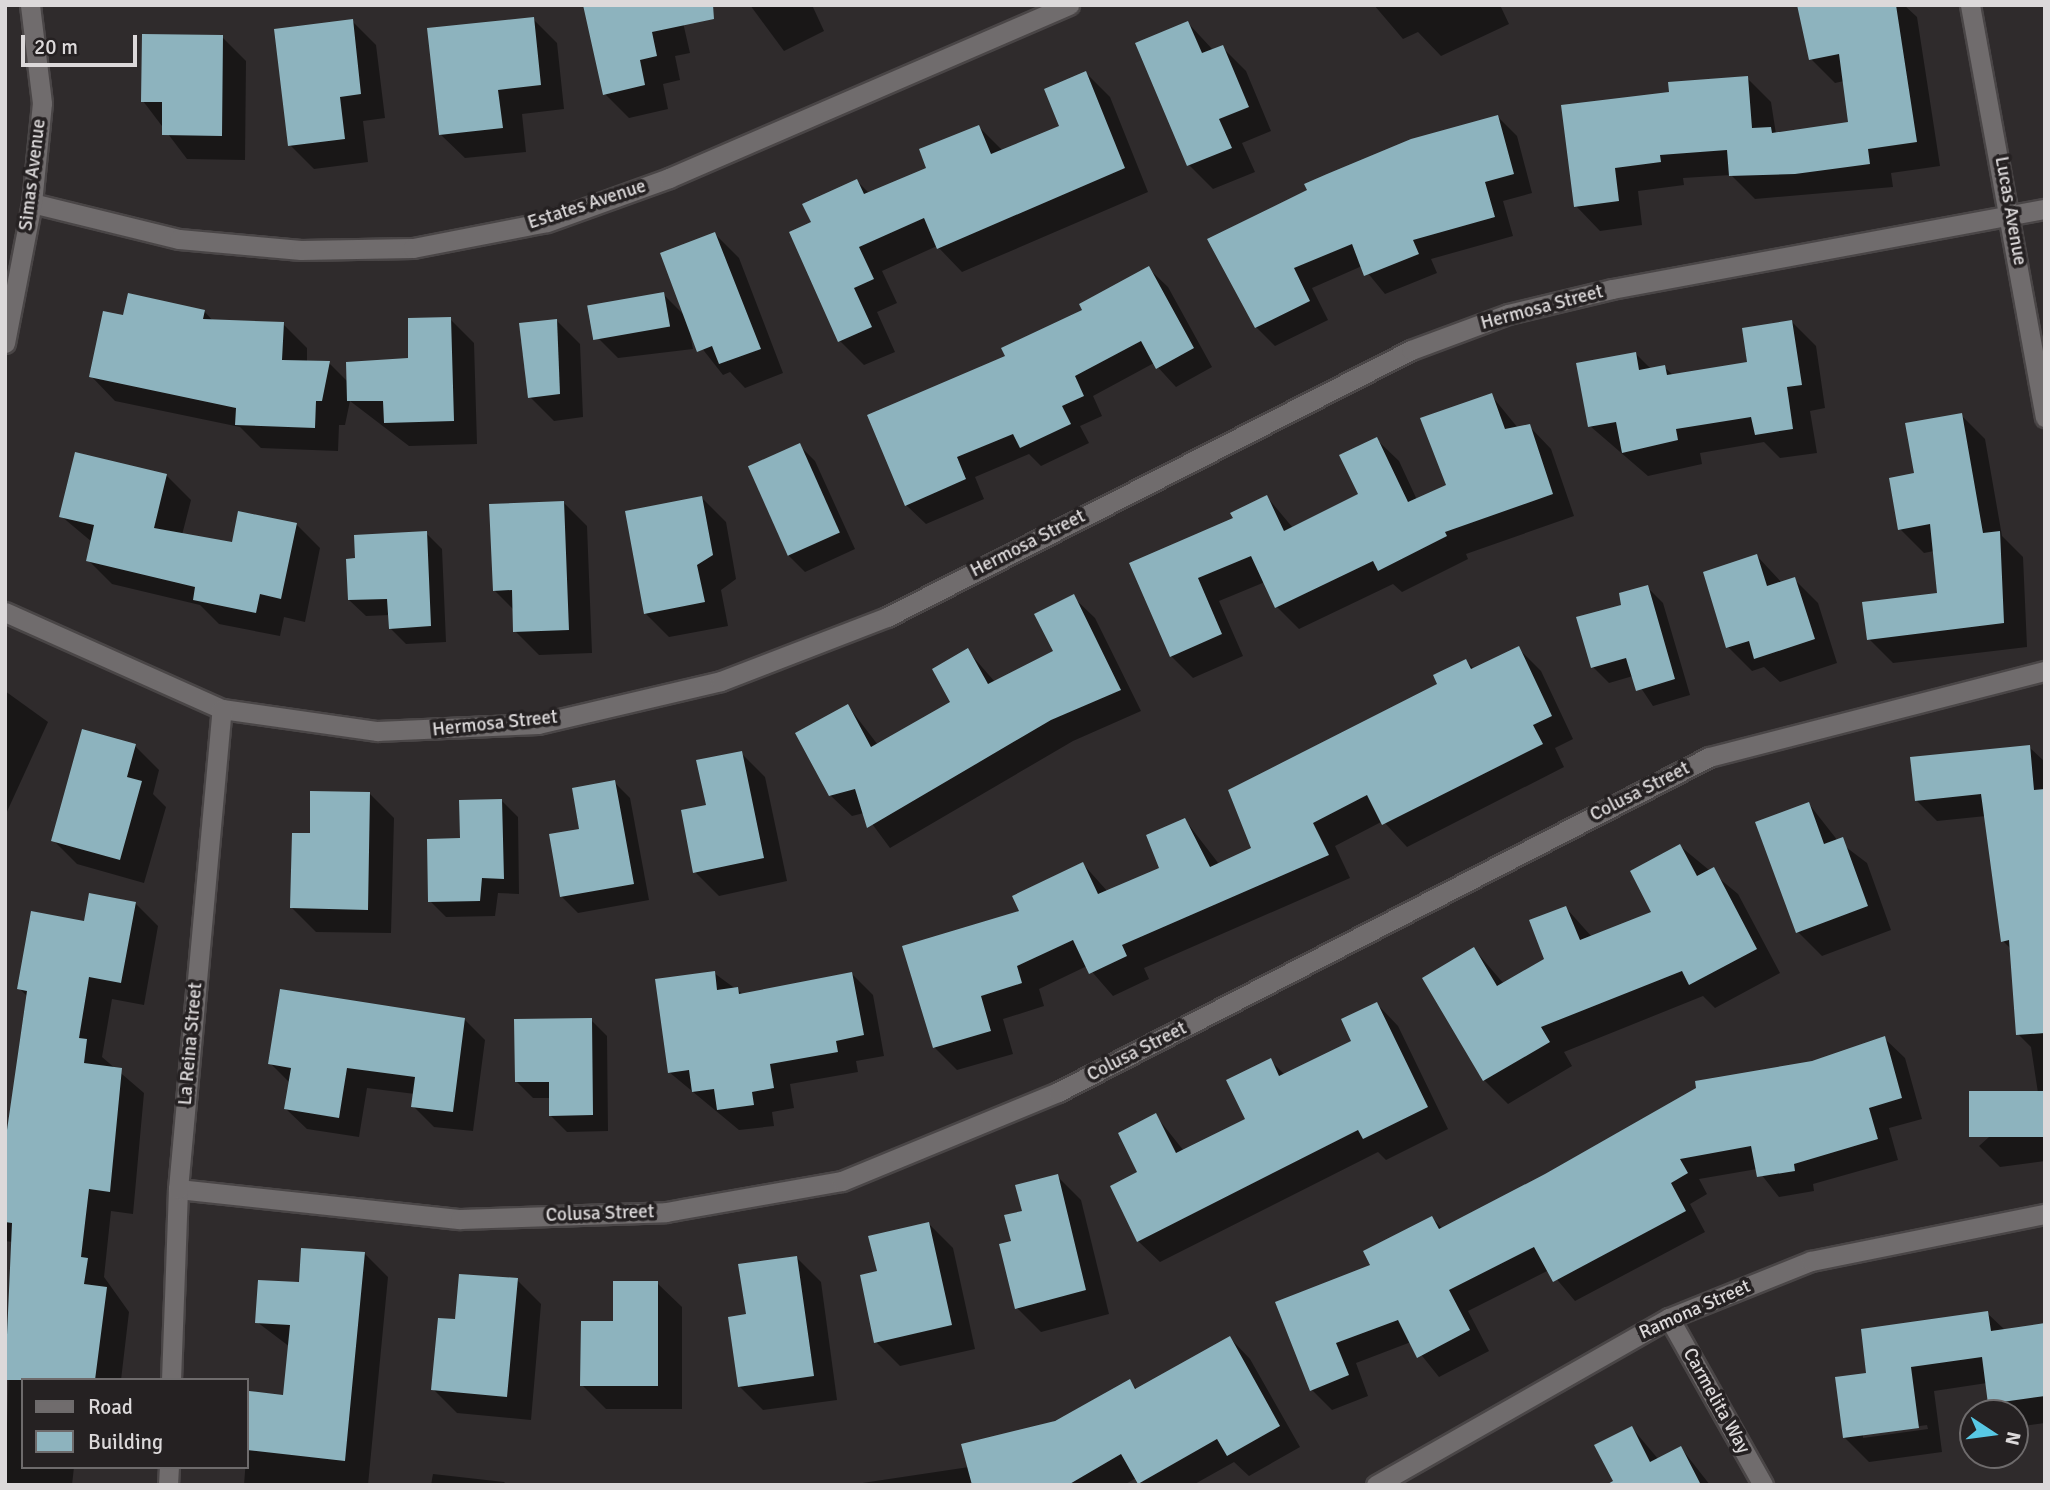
<!DOCTYPE html>
<style>
body{margin:0}
#map{position:relative;width:2050px;height:1490px;overflow:hidden;background:#2f2b2c;font-family:Signika,sans-serif}
div>[style]{position:absolute}
.shadow>*{inset:0;background:#0007}
.building>*{inset:0;background:#8db3be;transform-origin:0 0}
.roads{filter:drop-shadow(2px 0 #4a4647) drop-shadow(-2px 0 #4a4647) drop-shadow(0 2px #4a4647) drop-shadow(0 -2px #4a4647)}
.minor>*{height:19px;margin:-9.5px;padding:0 9.5px;transform-origin:9.5px;border-radius:9.5px;background:#706c6d}
.tertiary>*{height:19px;margin:-9.5px;padding:0 9.5px;transform-origin:9.5px;border-radius:9.5px;background:#706c6d}
span{translate:-50% -50%;white-space:nowrap;text-align:center;line-height:1.15;-webkit-text-stroke:7px #252122;paint-order:stroke}
.street-label{font-size:19px;color:#dcd9da}
.frame{position:absolute;inset:0;border:7px solid #dcd9da;pointer-events:none}
.legend{position:absolute;left:21px;top:1378px;width:228px;height:91px;box-sizing:border-box;background:#252122;border:2px solid #6e6b6c;margin:0;padding:9px 12px;list-style:none;font-size:21px;color:#dcd9da}
.legend li{display:flex;align-items:center;gap:14px;height:35px}
.legend b{width:35px;border:2px solid #6e6b6c}
.north{position:absolute;left:1959px;top:1399px;width:70px;height:70px;box-sizing:border-box;background:#252122;border:2px solid #6e6b6c;border-radius:50%;rotate:103deg;font-size:19px;font-weight:700;line-height:28px;text-align:center;color:#dcd9da}
.north::after{content:'';display:block;margin:auto;width:24px;height:32px;background:#58c8e4;clip-path:polygon(50% 0,100% 100%,50% 72%,0 100%)}
.scale{position:absolute;left:21px;top:35px;width:116px;height:32px;box-sizing:border-box;border:4px solid #dcd9da;border-top:0;padding-left:9px;font-size:21px;line-height:24px;white-space:nowrap;color:#dcd9da;-webkit-text-stroke:5px #252122;paint-order:stroke}
</style>
<div id="map">
<div class="shadow">
<i style="clip-path:polygon(585px 5px,679px 5px,690px 53px,675px 56px,680px 80px,663px 84px,668px 109px,629px 118px,605px 94px)"></i>
<i style="clip-path:polygon(750px 5px,812px 5px,824px 31px,784px 51px)"></i>
<i style="clip-path:polygon(1374px 5px,1500px 5px,1509px 24px,1441px 56px,1418px 32px,1403px 39px)"></i>
<i style="clip-path:polygon(1799px 5px,1904px 5px,1917px 17px,1940px 166px,1891px 173px,1893px 187px,1755px 199px,1731px 175px,1683px 178px,1684px 185px,1638px 191px,1642px 225px,1600px 231px,1576px 206px,1670px 93px,1747px 78px,1771px 102px,1776px 134px,1850px 124px,1844px 81px,1835px 83px,1811px 59px)"></i>
<i style="clip-path:polygon(533px 19px,557px 43px,564px 109px,522px 114px,526px 152px,465px 158px,440px 134px)"></i>
<i style="clip-path:polygon(352px 21px,376px 45px,385px 118px,363px 121px,368px 162px,314px 169px,290px 145px)"></i>
<i style="clip-path:polygon(1188px 23px,1214px 51px,1222px 47px,1246px 71px,1271px 131px,1242px 143px,1255px 172px,1213px 189px,1189px 165px,1137px 44px)"></i>
<i style="clip-path:polygon(222px 37px,246px 61px,245px 160px,187px 159px,143px 101px)"></i>
<i style="clip-path:polygon(1086px 73px,1110px 97px,1148px 192px,962px 272px,937px 246px,882px 271px,897px 303px,877px 312px,895px 352px,864px 365px,840px 341px,813px 223px,857px 181px,870px 194px,929px 169px,979px 127px,1003px 151px,1061px 127px)"></i>
<i style="clip-path:polygon(1498px 117px,1517px 136px,1532px 193px,1503px 201px,1513px 236px,1431px 259px,1437px 273px,1385px 294px,1362px 266px,1312px 288px,1328px 320px,1275px 346px,1256px 327px,1309px 191px)"></i>
<i style="clip-path:polygon(715px 234px,739px 258px,783px 373px,745px 388px,730px 372px,723px 375px,690px 333px,693px 349px,618px 358px,594px 334px,663px 294px,686px 317px)"></i>
<i style="clip-path:polygon(1148px 268px,1168px 287px,1212px 367px,1176px 387px,1154px 363px,1093px 396px,1102px 416px,1080px 426px,1089px 443px,1041px 466px,1029px 454px,975px 477px,984px 499px,926px 524px,906px 505px,1007px 357px)"></i>
<i style="clip-path:polygon(204px 311px,214px 322px,283px 324px,307px 348px,307px 362px,329px 363px,348px 382px,410px 360px,450px 319px,474px 343px,477px 444px,409px 446px,350px 401px,345px 425px,339px 425px,338px 451px,261px 448px,240px 427px,115px 401px,91px 376px,125px 317px)"></i>
<i style="clip-path:polygon(556px 320px,580px 344px,583px 417px,554px 421px,530px 397px)"></i>
<i style="clip-path:polygon(1792px 322px,1816px 346px,1825px 408px,1810px 411px,1817px 453px,1780px 458px,1764px 442px,1700px 453px,1702px 464px,1648px 476px,1590px 426px,1635px 353px,1651px 369px,1664px 367px,1673px 375px,1749px 363px)"></i>
<i style="clip-path:polygon(1491px 395px,1518px 428px,1529px 426px,1551px 449px,1574px 516px,1466px 554px,1468px 559px,1402px 592px,1393px 584px,1299px 629px,1277px 607px,1265px 582px,1219px 601px,1243px 656px,1193px 678px,1171px 656px,1132px 564px,1235px 519px,1267px 497px,1293px 528px,1361px 495px,1376px 439px,1399px 461px,1417px 500px,1449px 486px)"></i>
<i style="clip-path:polygon(1961px 415px,1985px 439px,2002px 536px,2023px 557px,2027px 647px,1893px 663px,1869px 639px,1939px 595px,1934px 551px,1924px 553px,1900px 529px,1916px 475px)"></i>
<i style="clip-path:polygon(799px 445px,815px 461px,855px 549px,805px 572px,789px 556px)"></i>
<i style="clip-path:polygon(167px 476px,191px 500px,182px 535px,233px 545px,296px 524px,320px 548px,305px 622px,284px 617px,280px 636px,219px 624px,200px 605px,112px 584px,88px 560px,92px 542px,61px 516px)"></i>
<i style="clip-path:polygon(702px 498px,726px 522px,736px 579px,721px 590px,728px 626px,669px 637px,645px 613px)"></i>
<i style="clip-path:polygon(563px 502px,587px 526px,592px 653px,539px 655px,515px 631px,514px 610px,494px 590px)"></i>
<i style="clip-path:polygon(426px 533px,442px 549px,446px 642px,406px 644px,390px 628px,390px 615px,366px 616px,349px 600px)"></i>
<i style="clip-path:polygon(1757px 556px,1782px 583px,1794px 579px,1818px 603px,1837px 663px,1780px 682px,1764px 667px,1752px 671px,1728px 647px)"></i>
<i style="clip-path:polygon(1647px 587px,1663px 603px,1690px 695px,1653px 706px,1633px 676px,1609px 683px,1593px 667px,1623px 607px)"></i>
<i style="clip-path:polygon(1073px 597px,1095px 618px,1141px 711px,1073px 741px,890px 848px,864px 813px,852px 816px,830px 795px,848px 706px,878px 745px,953px 702px,968px 651px,995px 682px,1055px 652px)"></i>
<i style="clip-path:polygon(1518px 648px,1541px 671px,1573px 739px,1555px 748px,1564px 767px,1407px 847px,1383px 821px,1335px 846px,1350px 878px,1144px 968px,1149px 979px,1113px 996px,1087px 966px,1039px 989px,1044px 1006px,1003px 1019px,1013px 1054px,957px 1070px,934px 1047px,1022px 912px,1083px 864px,1108px 892px,1162px 869px,1185px 820px,1219px 864px,1253px 849px,1466px 661px,1474px 669px)"></i>
<i style="clip-path:polygon(5px 691px,48px 722px,5px 816px)"></i>
<i style="clip-path:polygon(135px 746px,159px 770px,153px 794px,166px 807px,144px 883px,77px 864px,53px 840px)"></i>
<i style="clip-path:polygon(2029px 747px,2045px 762px,2045px 1161px,2000px 1167px,1979px 1146px,2038px 1093px,2031px 1047px,2018px 1034px,2011px 949px,2003px 941px,1986px 816px,1937px 821px,1916px 800px)"></i>
<i style="clip-path:polygon(741px 753px,765px 777px,787px 881px,719px 896px,695px 872px,708px 807px)"></i>
<i style="clip-path:polygon(614px 782px,630px 798px,649px 900px,578px 913px,562px 897px,581px 830px)"></i>
<i style="clip-path:polygon(370px 794px,394px 818px,391px 933px,316px 932px,292px 908px,311px 835px)"></i>
<i style="clip-path:polygon(502px 801px,518px 817px,519px 894px,498px 893px,495px 916px,446px 917px,430px 901px,462px 840px)"></i>
<i style="clip-path:polygon(1809px 804px,1838px 841px,1867px 863px,1891px 930px,1822px 956px,1798px 932px)"></i>
<i style="clip-path:polygon(1680px 846px,1738px 894px,1780px 973px,1715px 1008px,1703px 996px,1564px 1052px,1572px 1066px,1508px 1104px,1484px 1080px,1474px 949px,1504px 984px,1546px 960px,1566px 908px,1592px 937px,1654px 913px)"></i>
<i style="clip-path:polygon(135px 903px,158px 926px,144px 1005px,112px 999px,102px 1057px,144px 1093px,133px 1214px,111px 1211px,104px 1277px,129px 1312px,121px 1380px,23px 1380px,23px 1467px,74px 1467px,72px 1485px,5px 1485px,13px 1242px,5px 1241px,5px 1146px,28px 997px,19px 988px,85px 923px)"></i>
<i style="clip-path:polygon(714px 973px,744px 995px,852px 974px,873px 995px,884px 1056px,856px 1061px,858px 1072px,790px 1084px,794px 1108px,772px 1112px,774px 1126px,739px 1130px,669px 1072px)"></i>
<i style="clip-path:polygon(1377px 1004px,1398px 1026px,1448px 1129px,1386px 1160px,1378px 1152px,1160px 1262px,1138px 1241px,1140px 1173px,1156px 1116px,1184px 1151px,1247px 1120px,1270px 1060px,1285px 1075px,1354px 1042px)"></i>
<i style="clip-path:polygon(464px 1019px,485px 1040px,473px 1131px,434px 1127px,413px 1106px,415px 1094px,367px 1088px,359px 1137px,307px 1129px,286px 1109px,290px 1083px,270px 1063px)"></i>
<i style="clip-path:polygon(591px 1020px,607px 1036px,608px 1131px,567px 1132px,551px 1116px,551px 1098px,533px 1098px,517px 1082px)"></i>
<i style="clip-path:polygon(1884px 1038px,1905px 1058px,1922px 1119px,1889px 1128px,1898px 1160px,1813px 1184px,1814px 1191px,1779px 1197px,1757px 1169px,1699px 1179px,1707px 1194px,1690px 1204px,1705px 1232px,1575px 1301px,1549px 1270px,1468px 1311px,1489px 1351px,1439px 1377px,1411px 1342px,1356px 1363px,1368px 1396px,1332px 1410px,1312px 1390px,1372px 1266px,1432px 1218px,1443px 1229px,1812px 1062px)"></i>
<i style="clip-path:polygon(1057px 1176px,1081px 1200px,1109px 1314px,1041px 1332px,1017px 1308px,1013px 1242px,1024px 1212px)"></i>
<i style="clip-path:polygon(929px 1224px,953px 1248px,975px 1349px,900px 1366px,876px 1342px,879px 1273px)"></i>
<i style="clip-path:polygon(364px 1253px,388px 1277px,368px 1485px,244px 1485px,251px 1393px,284px 1397px,290px 1347px,257px 1322px,300px 1284px)"></i>
<i style="clip-path:polygon(797px 1258px,821px 1282px,837px 1400px,763px 1410px,739px 1386px,748px 1315px)"></i>
<i style="clip-path:polygon(517px 1280px,541px 1304px,531px 1420px,457px 1413px,433px 1389px,457px 1321px)"></i>
<i style="clip-path:polygon(657px 1283px,682px 1307px,682px 1409px,606px 1409px,582px 1385px,615px 1323px)"></i>
<i style="clip-path:polygon(evenodd,1987px 1313px,2005px 1330px,2045px 1325px,2045px 1423px,2015px 1427px,2015px 1413px,1999px 1413px,1990px 1403px,1987px 1383px,1934px 1391px,1942px 1452px,1869px 1462px,1845px 1438px,1868px 1375px,1987px 1313px,1927px 1425px,1928px 1429px,1863px 1438px,1863px 1434px,1927px 1425px)"></i>
<i style="clip-path:polygon(1230px 1338px,1250px 1359px,1300px 1447px,1249px 1476px,1234px 1462px,1193px 1485px,1141px 1485px,1136px 1478px,1124px 1485px,849px 1485px,969px 1467px,1129px 1381px,1138px 1390px)"></i>
<i style="clip-path:polygon(1632px 1428px,1659px 1460px,1681px 1448px,1710px 1485px,1617px 1485px)"></i>
<i style="clip-path:polygon(433px 1474px,504px 1482px,507px 1485px,431px 1485px)"></i>
</div>
<div class="building">
<i style="clip-path:polygon(583px 5px,713px 5px,714px 19px,652px 32px,657px 56px,640px 60px,645px 85px,603px 95px)"></i>
<i style="clip-path:polygon(1797px 5px,1896px 5px,1917px 142px,1868px 149px,1870px 164px,1795px 174px,1729px 176px,1727px 150px,1660px 155px,1661px 162px,1615px 168px,1619px 201px,1574px 207px,1561px 105px,1669px 92px,1668px 82px,1748px 76px,1752px 128px,1771px 127px,1772px 133px,1848px 122px,1839px 54px,1809px 60px)"></i>
<i style="clip-path:polygon(534px 17px,541px 85px,498px 90px,503px 128px,439px 135px,427px 28px)"></i>
<i style="clip-path:polygon(353px 19px,361px 94px,340px 97px,345px 139px,288px 146px,274px 29px)"></i>
<i style="clip-path:polygon(1188px 21px,1202px 53px,1223px 45px,1249px 107px,1219px 119px,1232px 148px,1187px 166px,1135px 43px)"></i>
<i style="clip-path:polygon(142px 34px,223px 35px,222px 136px,162px 135px,162px 102px,141px 102px)"></i>
<i style="clip-path:polygon(1086px 71px,1125px 168px,937px 249px,924px 218px,859px 247px,874px 279px,854px 288px,872px 327px,838px 342px,789px 232px,811px 222px,802px 204px,857px 179px,864px 194px,926px 168px,919px 149px,979px 125px,991px 154px,1059px 126px,1044px 89px)"></i>
<i style="clip-path:polygon(1498px 115px,1514px 174px,1485px 182px,1495px 217px,1413px 240px,1419px 254px,1364px 276px,1352px 244px,1294px 268px,1310px 301px,1255px 328px,1207px 239px,1307px 190px,1304px 184px,1327px 174px,1411px 139px)"></i>
<i style="clip-path:polygon(715px 232px,761px 349px,719px 364px,712px 346px,697px 352px,660px 253px)"></i>
<i style="clip-path:polygon(1149px 266px,1194px 348px,1156px 369px,1141px 341px,1075px 376px,1084px 396px,1062px 406px,1071px 424px,1020px 448px,1013px 434px,957px 457px,966px 479px,905px 506px,867px 415px,1005px 356px,1001px 348px,1082px 310px,1079px 304px)"></i>
<i style="left:664px;top:292px;width:35px;height:78px;rotate:80deg"></i>
<i style="clip-path:polygon(128px 293px,205px 310px,203px 319px,284px 322px,282px 360px,330px 361px,322px 401px,316px 401px,315px 428px,235px 425px,236px 408px,89px 377px,103px 311px,123px 315px)"></i>
<i style="clip-path:polygon(451px 317px,454px 421px,384px 423px,383px 401px,347px 401px,346px 362px,408px 358px,408px 318px)"></i>
<i style="clip-path:polygon(557px 319px,560px 394px,528px 398px,519px 323px)"></i>
<i style="clip-path:polygon(1792px 320px,1802px 385px,1787px 387px,1793px 429px,1755px 435px,1751px 417px,1676px 429px,1678px 440px,1622px 453px,1616px 422px,1588px 427px,1576px 363px,1636px 352px,1639px 370px,1665px 365px,1667px 375px,1747px 362px,1742px 328px)"></i>
<i style="clip-path:polygon(1492px 393px,1505px 429px,1530px 424px,1553px 494px,1445px 532px,1447px 536px,1378px 571px,1373px 561px,1275px 608px,1251px 556px,1198px 578px,1222px 634px,1170px 657px,1129px 563px,1233px 518px,1230px 513px,1267px 495px,1284px 531px,1358px 494px,1339px 455px,1377px 437px,1408px 502px,1446px 485px,1420px 418px)"></i>
<i style="clip-path:polygon(1962px 413px,1983px 533px,2000px 531px,2004px 623px,1867px 640px,1862px 602px,1937px 593px,1930px 524px,1898px 530px,1889px 478px,1914px 473px,1905px 423px)"></i>
<i style="left:800px;top:443px;width:98px;height:57px;rotate:66deg"></i>
<i style="clip-path:polygon(75px 452px,167px 474px,154px 528px,232px 542px,238px 511px,297px 523px,281px 599px,260px 594px,256px 613px,193px 600px,195px 587px,86px 561px,94px 525px,59px 517px)"></i>
<i style="clip-path:polygon(702px 496px,713px 555px,697px 565px,705px 602px,644px 614px,625px 511px)"></i>
<i style="clip-path:polygon(564px 501px,569px 630px,513px 632px,512px 590px,493px 591px,489px 504px)"></i>
<i style="clip-path:polygon(427px 531px,431px 626px,389px 629px,387px 599px,348px 600px,346px 559px,355px 558px,354px 535px)"></i>
<i style="clip-path:polygon(1757px 554px,1767px 586px,1795px 577px,1815px 639px,1754px 659px,1749px 641px,1726px 648px,1703px 572px)"></i>
<i style="clip-path:polygon(1648px 585px,1675px 679px,1636px 691px,1626px 658px,1591px 668px,1576px 617px,1621px 605px,1619px 593px)"></i>
<i style="clip-path:polygon(1074px 594px,1121px 690px,1051px 720px,867px 828px,855px 789px,829px 796px,795px 733px,848px 704px,871px 747px,950px 702px,932px 669px,968px 648px,988px 684px,1053px 651px,1034px 614px)"></i>
<i style="clip-path:polygon(1519px 646px,1552px 716px,1533px 725px,1543px 744px,1382px 825px,1367px 795px,1313px 823px,1329px 855px,1122px 945px,1127px 956px,1089px 974px,1073px 940px,1017px 966px,1022px 983px,981px 996px,991px 1031px,933px 1048px,902px 946px,1019px 911px,1012px 896px,1083px 862px,1098px 894px,1159px 868px,1146px 835px,1185px 818px,1210px 867px,1251px 848px,1228px 790px,1437px 684px,1433px 675px,1466px 659px,1471px 669px)"></i>
<i style="clip-path:polygon(82px 729px,136px 744px,127px 777px,142px 781px,120px 860px,51px 841px)"></i>
<i style="clip-path:polygon(2030px 745px,2034px 790px,2045px 789px,2045px 1033px,2016px 1035px,2009px 940px,2001px 942px,1981px 794px,1915px 801px,1910px 757px)"></i>
<i style="clip-path:polygon(742px 751px,764px 858px,693px 873px,681px 810px,706px 805px,696px 760px)"></i>
<i style="clip-path:polygon(615px 780px,634px 884px,560px 897px,549px 834px,579px 829px,572px 788px)"></i>
<i style="clip-path:polygon(310px 791px,370px 792px,368px 910px,290px 908px,292px 833px,310px 833px)"></i>
<i style="clip-path:polygon(502px 799px,504px 879px,482px 878px,480px 901px,428px 902px,427px 839px,460px 838px,459px 800px)"></i>
<i style="clip-path:polygon(1809px 802px,1824px 844px,1843px 837px,1868px 906px,1796px 933px,1755px 822px)"></i>
<i style="clip-path:polygon(1680px 844px,1697px 876px,1714px 867px,1757px 949px,1689px 985px,1682px 971px,1541px 1027px,1550px 1042px,1483px 1081px,1422px 978px,1474px 947px,1497px 986px,1544px 959px,1529px 920px,1566px 906px,1580px 940px,1651px 912px,1630px 871px)"></i>
<i style="clip-path:polygon(89px 893px,136px 902px,121px 983px,89px 977px,79px 1038px,87px 1039px,84px 1063px,122px 1068px,110px 1192px,89px 1189px,81px 1257px,88px 1258px,84px 1284px,107px 1287px,95px 1380px,5px 1380px,12px 1223px,5px 1222px,5px 1144px,27px 991px,17px 989px,31px 911px,84px 921px)"></i>
<i style="clip-path:polygon(715px 971px,717px 990px,738px 987px,739px 994px,852px 972px,864px 1035px,836px 1041px,838px 1052px,770px 1064px,774px 1088px,752px 1092px,754px 1105px,717px 1110px,714px 1089px,692px 1092px,689px 1070px,668px 1073px,655px 979px)"></i>
<i style="clip-path:polygon(280px 989px,465px 1018px,453px 1112px,411px 1107px,415px 1077px,347px 1068px,339px 1118px,284px 1109px,291px 1068px,268px 1064px)"></i>
<i style="clip-path:polygon(1377px 1002px,1428px 1107px,1363px 1139px,1358px 1130px,1137px 1242px,1110px 1186px,1137px 1172px,1118px 1133px,1156px 1113px,1176px 1153px,1245px 1119px,1226px 1080px,1271px 1058px,1279px 1076px,1351px 1041px,1341px 1019px)"></i>
<i style="clip-path:polygon(592px 1018px,593px 1115px,549px 1116px,549px 1082px,515px 1082px,514px 1019px)"></i>
<i style="clip-path:polygon(1885px 1036px,1902px 1098px,1869px 1108px,1878px 1139px,1794px 1164px,1795px 1171px,1757px 1177px,1751px 1146px,1680px 1159px,1688px 1173px,1671px 1183px,1686px 1211px,1553px 1282px,1534px 1247px,1449px 1290px,1470px 1330px,1417px 1358px,1398px 1320px,1336px 1343px,1349px 1375px,1310px 1391px,1275px 1302px,1370px 1265px,1363px 1251px,1432px 1216px,1439px 1229px,1545px 1174px,1696px 1088px,1695px 1081px,1812px 1061px)"></i>
<i style="left:2045px;top:1091px;width:46px;height:76px;rotate:90deg"></i>
<i style="clip-path:polygon(1058px 1174px,1086px 1290px,1015px 1309px,999px 1244px,1011px 1241px,1004px 1215px,1022px 1211px,1015px 1185px)"></i>
<i style="clip-path:polygon(929px 1222px,952px 1325px,874px 1343px,860px 1275px,877px 1271px,868px 1236px)"></i>
<i style="clip-path:polygon(301px 1248px,365px 1252px,345px 1461px,247px 1450px,249px 1391px,283px 1395px,290px 1325px,255px 1323px,258px 1280px,299px 1282px)"></i>
<i style="clip-path:polygon(797px 1256px,814px 1376px,738px 1387px,728px 1317px,746px 1314px,738px 1264px)"></i>
<i style="clip-path:polygon(459px 1274px,518px 1278px,507px 1397px,431px 1390px,438px 1318px,455px 1319px)"></i>
<i style="clip-path:polygon(613px 1281px,658px 1281px,658px 1386px,580px 1386px,581px 1321px,613px 1321px)"></i>
<i style="clip-path:polygon(1988px 1311px,1991px 1331px,2045px 1323px,2045px 1396px,1988px 1404px,1982px 1357px,1911px 1367px,1919px 1428px,1843px 1438px,1835px 1377px,1866px 1373px,1861px 1329px)"></i>
<i style="clip-path:polygon(1230px 1336px,1280px 1426px,1227px 1456px,1217px 1439px,1138px 1484px,1121px 1454px,1068px 1485px,972px 1485px,961px 1444px,1055px 1421px,1130px 1379px,1135px 1389px)"></i>
<i style="clip-path:polygon(1632px 1426px,1650px 1462px,1681px 1446px,1701px 1485px,1606px 1485px,1613px 1481px,1594px 1445px)"></i>
</div>
<div class="roads">
<div class="minor">
<i style="left:1970px;top:5px;width:419px;rotate:79.7deg"></i>
<i style="left:32px;top:203px;width:151px;rotate:13.8deg"></i>
<i style="left:179px;top:239px;width:122px;rotate:5.2deg"></i>
<i style="left:301px;top:250px;width:112px;rotate:-1deg"></i>
<i style="left:413px;top:248px;width:136px;rotate:-11deg"></i>
<i style="left:547px;top:222px;width:130px;rotate:-19.8deg"></i>
<i style="left:669px;top:178px;width:436px;rotate:-23.4deg"></i>
<i style="left:5px;top:612px;width:238px;rotate:24.1deg"></i>
<i style="left:222px;top:709px;width:157px;rotate:8.1deg"></i>
<i style="left:377px;top:731px;width:161px;rotate:-2.5deg"></i>
<i style="left:538px;top:724px;width:188px;rotate:-13.2deg"></i>
<i style="left:721px;top:681px;width:178px;rotate:-21.1deg"></i>
<i style="left:887px;top:617px;width:588px;rotate:-27deg"></i>
<i style="left:1411px;top:350px;width:103px;rotate:-20.4deg"></i>
<i style="left:1508px;top:314px;width:107px;rotate:-13.5deg"></i>
<i style="left:1612px;top:289px;width:440px;rotate:-10.5deg"></i>
<i style="left:178px;top:1189px;width:284px;rotate:6.1deg"></i>
<i style="left:460px;top:1219px;width:206px;rotate:-1.9deg"></i>
<i style="left:666px;top:1212px;width:179px;rotate:-10deg"></i>
<i style="left:842px;top:1181px;width:234px;rotate:-22.4deg"></i>
<i style="left:1058px;top:1092px;width:732px;rotate:-27.23deg"></i>
<i style="left:1709px;top:757px;width:347px;rotate:-14.4deg"></i>
<i style="left:1669px;top:1318px;width:192px;rotate:60.6deg"></i>
<i style="left:171px;top:1380px;width:191px;rotate:-87.9deg"></i>
<i style="left:178px;top:1189px;width:482px;rotate:-84.8deg"></i>
<i style="left:168px;top:1485px;width:18px;rotate:-87deg"></i>
<i style="left:1376px;top:1485px;width:337px;rotate:-29.7deg"></i>
<i style="left:1669px;top:1318px;width:153px;rotate:-21.9deg"></i>
<i style="left:1811px;top:1261px;width:239px;rotate:-11.4deg"></i>
</div>
<div class="tertiary">
<i style="left:5px;top:343px;width:143px;rotate:-79.1deg"></i>
<i style="left:32px;top:203px;width:100px;rotate:-84.3deg"></i>
<i style="left:42px;top:103px;width:99px;rotate:-97deg"></i>
</div>
</div>
<div class="street-label">
<span style="left:33px;top:175px;rotate:-83deg">Simas Avenue</span>
<span style="left:587px;top:205px;rotate:-18deg">Estates Avenue</span>
<span style="left:2010px;top:211px;rotate:80deg">Lucas Avenue</span>
<span style="left:1542px;top:308px;rotate:-15deg">Hermosa Street</span>
<span style="left:1028px;top:544px;rotate:-27deg">Hermosa Street</span>
<span style="left:495px;top:724px;rotate:-6deg">Hermosa Street</span>
<span style="left:1640px;top:792px;rotate:-27deg">Colusa Street</span>
<span style="left:191px;top:1044px;rotate:-85deg">La Reina Street</span>
<span style="left:1137px;top:1052px;rotate:-27deg">Colusa Street</span>
<span style="left:600px;top:1214px;rotate:-2deg">Colusa Street</span>
<span style="left:1695px;top:1310px;rotate:-24deg">Ramona Street</span>
<span style="left:1716px;top:1401px;rotate:61deg">Carmelita Way</span>
</div>
<div class="frame"></div>
<ul class="legend">
<li><b style="height:9px;background:#706c6d"></b>Road</li>
<li><b style="height:19px;background:#8db3be"></b>Building</li>
</ul>
<div class="north">N</div>
<div class="scale">20 m</div>
</div>
